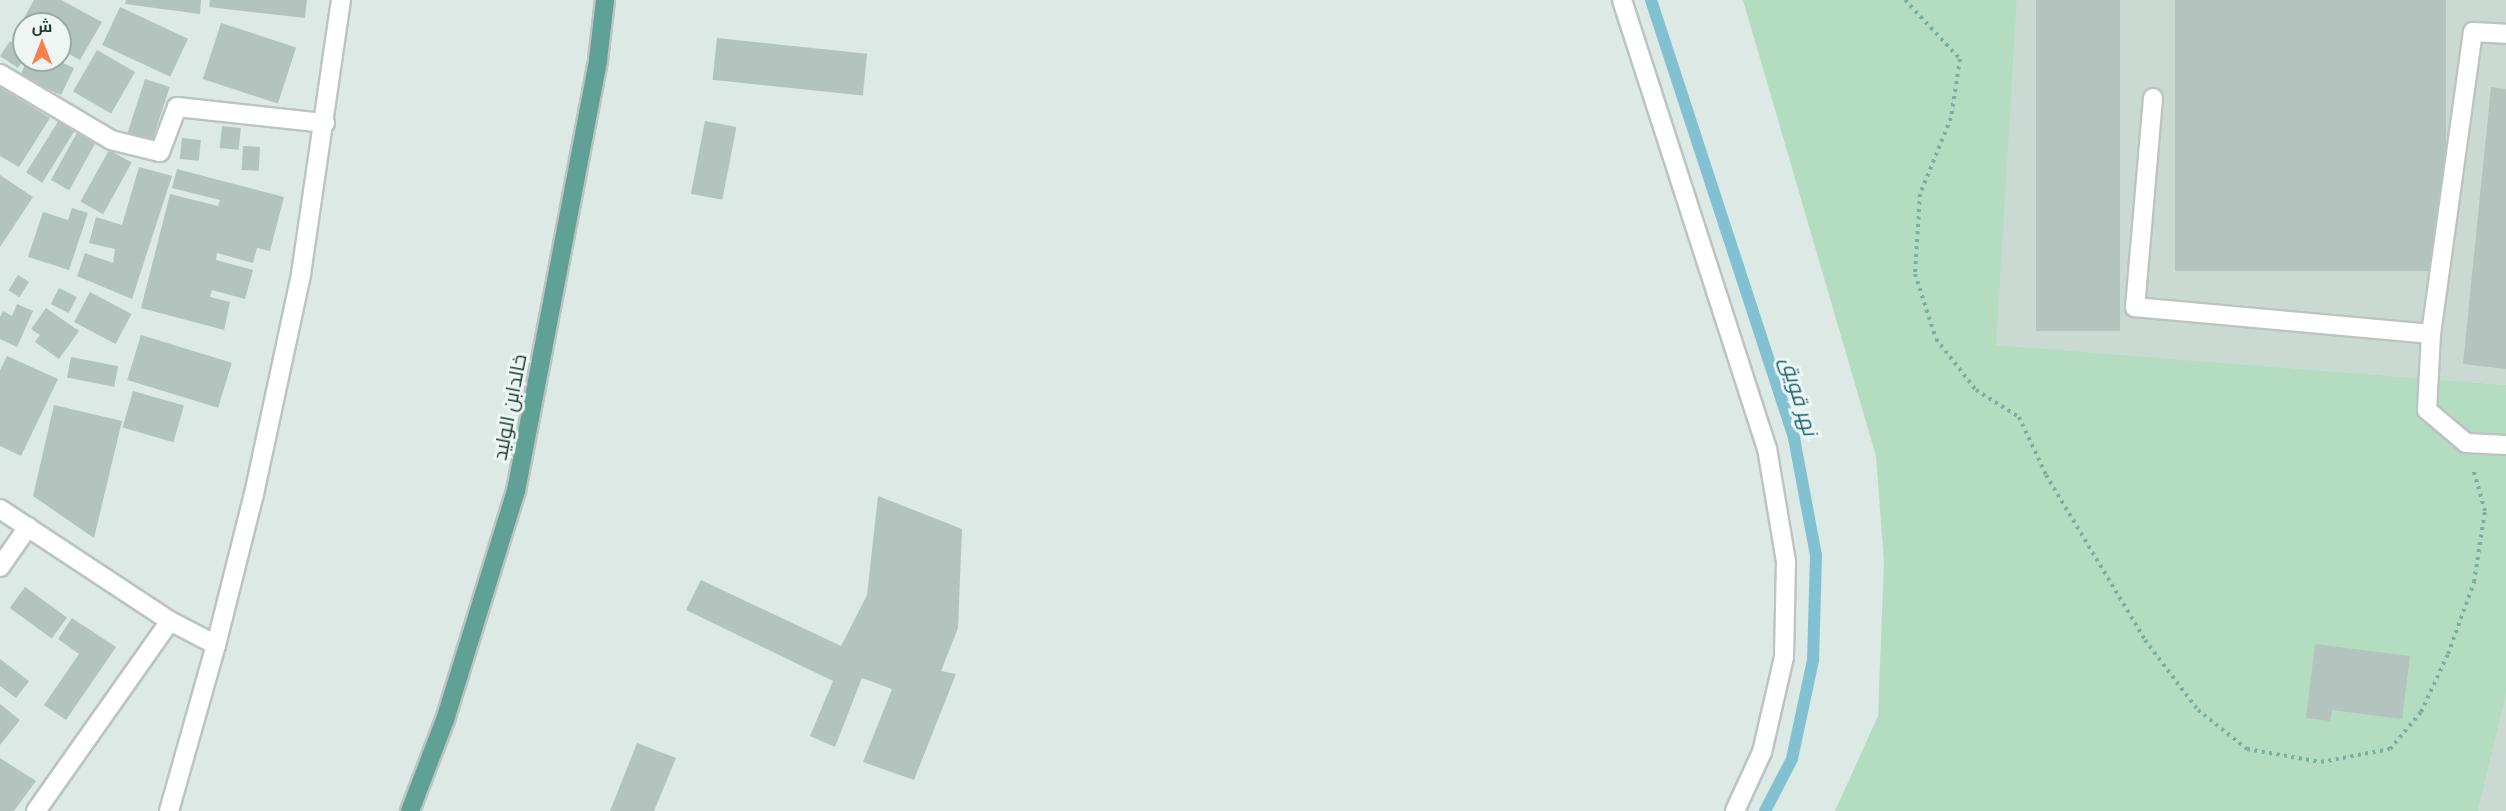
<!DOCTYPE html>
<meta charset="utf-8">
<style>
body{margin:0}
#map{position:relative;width:2506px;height:811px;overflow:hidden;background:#dce9e4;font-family:"Noto Sans",Cairo,sans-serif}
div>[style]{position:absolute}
.built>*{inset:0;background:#cbd9d3}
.green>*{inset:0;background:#b4dcc1}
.stream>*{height:12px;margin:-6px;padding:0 6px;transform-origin:6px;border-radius:6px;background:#81c1d2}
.building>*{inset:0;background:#b2c4bd;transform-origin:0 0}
.path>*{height:4px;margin-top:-2px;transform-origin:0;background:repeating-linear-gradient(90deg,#7bafa1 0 3px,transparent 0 7.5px)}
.roads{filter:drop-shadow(2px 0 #bcc4c2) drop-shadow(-2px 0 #bcc4c2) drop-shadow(0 2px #bcc4c2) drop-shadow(0 -2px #bcc4c2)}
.minor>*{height:18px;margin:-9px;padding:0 9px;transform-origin:9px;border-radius:9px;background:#fff}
.major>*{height:18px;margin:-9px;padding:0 9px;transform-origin:9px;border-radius:9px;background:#5fa194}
span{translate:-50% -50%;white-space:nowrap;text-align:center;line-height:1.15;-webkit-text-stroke:6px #edf6f2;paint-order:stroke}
.street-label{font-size:20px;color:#1e3933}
.water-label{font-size:21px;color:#176176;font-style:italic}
.north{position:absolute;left:12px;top:12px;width:60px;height:60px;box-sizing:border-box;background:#edf6f2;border:2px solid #9aaaa6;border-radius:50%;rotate:0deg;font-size:16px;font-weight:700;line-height:24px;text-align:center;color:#1e3933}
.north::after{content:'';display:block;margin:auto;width:21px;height:27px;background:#f8804c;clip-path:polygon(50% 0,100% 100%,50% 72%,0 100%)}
</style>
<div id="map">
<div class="built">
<i style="clip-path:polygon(2017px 0,2506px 0,2506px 385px,1995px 345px)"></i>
<i style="clip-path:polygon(2506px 695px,2506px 811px,2478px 811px)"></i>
</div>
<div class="green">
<i style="clip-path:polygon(1743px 0,2017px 0,1996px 345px,2506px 385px,2506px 695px,2478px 811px,1835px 811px,1878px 716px,1884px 562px,1876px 456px)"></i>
</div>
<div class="stream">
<i style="left:1651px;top:0;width:461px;rotate:71.9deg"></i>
<i style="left:1794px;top:438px;width:119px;rotate:79.4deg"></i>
<i style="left:1816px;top:555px;width:105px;rotate:91.6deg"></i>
<i style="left:1813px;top:660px;width:101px;rotate:102deg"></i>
<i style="left:1792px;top:759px;width:59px;rotate:117.4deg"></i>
</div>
<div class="building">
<i style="clip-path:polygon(34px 0,61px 0,102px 22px,80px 60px,60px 49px,60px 24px,24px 24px,24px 30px,19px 27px)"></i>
<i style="clip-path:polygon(126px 0,201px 0,200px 14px,125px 4px)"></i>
<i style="clip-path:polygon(210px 0,307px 0,305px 18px,209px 7px)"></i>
<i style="left:2036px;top:0;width:84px;height:331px"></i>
<i style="left:2175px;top:0;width:271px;height:271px"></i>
<i style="left:120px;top:7px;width:75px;height:42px;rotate:25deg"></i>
<i style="left:221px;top:23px;width:79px;height:59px;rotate:18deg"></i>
<i style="left:717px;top:38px;width:151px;height:42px;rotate:6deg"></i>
<i style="clip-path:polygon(10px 41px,24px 50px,24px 59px,18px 68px,0 56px)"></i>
<i style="left:97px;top:50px;width:44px;height:48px;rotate:30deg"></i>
<i style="clip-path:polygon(27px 60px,56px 60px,74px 68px,61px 95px,20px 76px)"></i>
<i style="left:145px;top:79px;width:26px;height:58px;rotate:18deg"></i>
<i style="clip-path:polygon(0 87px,50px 118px,19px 167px,0 156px)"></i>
<i style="clip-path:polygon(2491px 87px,2506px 89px,2506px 369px,2463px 364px)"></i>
<i style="left:59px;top:120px;width:19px;height:62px;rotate:32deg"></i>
<i style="left:705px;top:121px;width:32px;height:74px;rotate:11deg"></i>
<i style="left:222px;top:126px;width:19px;height:22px;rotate:6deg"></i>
<i style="left:78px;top:131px;width:21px;height:56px;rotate:29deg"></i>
<i style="left:182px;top:138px;width:19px;height:21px;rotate:6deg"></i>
<i style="left:243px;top:146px;width:17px;height:24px;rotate:3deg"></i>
<i style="left:109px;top:150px;width:26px;height:59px;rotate:29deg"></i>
<i style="clip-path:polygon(139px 167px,172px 176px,132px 299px,77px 276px,85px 253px,113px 263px,115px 249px,89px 243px,96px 217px,122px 225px)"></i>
<i style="clip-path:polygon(177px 169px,284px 197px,270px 251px,257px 248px,253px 263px,217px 253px,216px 260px,253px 270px,245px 299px,212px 290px,210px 297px,230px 302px,224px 330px,141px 308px,170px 194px,218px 206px,220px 200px,172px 188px)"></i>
<i style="clip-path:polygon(0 175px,33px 197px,0 247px)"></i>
<i style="clip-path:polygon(72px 208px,88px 213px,69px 270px,28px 257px,43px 212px,68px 220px)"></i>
<i style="left:18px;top:275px;width:13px;height:18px;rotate:32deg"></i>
<i style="left:59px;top:288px;width:20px;height:18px;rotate:27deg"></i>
<i style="left:90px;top:292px;width:47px;height:34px;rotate:28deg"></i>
<i style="clip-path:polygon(17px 304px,33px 311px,17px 347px,0 339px,0 317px,3px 311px,12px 316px)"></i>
<i style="clip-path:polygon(46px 308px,79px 331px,59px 359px,35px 342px,40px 335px,31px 329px)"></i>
<i style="left:141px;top:335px;width:95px;height:47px;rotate:17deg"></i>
<i style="clip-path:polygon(7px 356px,58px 379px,21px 456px,0 446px,0 370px)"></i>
<i style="left:71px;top:357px;width:48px;height:21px;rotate:11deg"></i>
<i style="left:133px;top:391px;width:53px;height:38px;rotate:16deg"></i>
<i style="clip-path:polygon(54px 405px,122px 421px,94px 538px,33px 496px)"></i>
<i style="clip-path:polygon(878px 496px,962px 529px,958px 628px,941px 671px,956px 674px,914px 780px,863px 762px,892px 689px,862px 678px,835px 747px,810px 736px,833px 681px,686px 610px,701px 580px,841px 646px,867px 595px)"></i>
<i style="left:25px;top:587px;width:52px;height:26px;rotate:36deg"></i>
<i style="clip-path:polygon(72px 618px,116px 647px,66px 720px,44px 705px,79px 654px,58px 639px)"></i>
<i style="clip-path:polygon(2315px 644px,2410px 656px,2402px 719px,2332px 710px,2330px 721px,2306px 718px)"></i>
<i style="clip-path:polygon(0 659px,29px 681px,16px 698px,0 686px)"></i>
<i style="clip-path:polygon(0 704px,20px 720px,0 745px)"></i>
<i style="clip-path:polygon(637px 743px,676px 758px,654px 811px,610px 811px)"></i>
<i style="clip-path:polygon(0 758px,36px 781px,14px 811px,0 811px)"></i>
</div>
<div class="path">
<i style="left:1905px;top:0;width:81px;rotate:47deg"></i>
<i style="left:1960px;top:59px;width:60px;rotate:98.7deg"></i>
<i style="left:1951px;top:118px;width:82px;rotate:112.2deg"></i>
<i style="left:1920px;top:194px;width:80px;rotate:93.6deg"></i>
<i style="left:1915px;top:274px;width:68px;rotate:72.1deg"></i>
<i style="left:1936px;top:339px;width:65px;rotate:51.9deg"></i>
<i style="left:1976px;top:390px;width:51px;rotate:32.1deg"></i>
<i style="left:2019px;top:417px;width:64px;rotate:65deg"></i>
<i style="left:2046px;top:475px;width:192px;rotate:59deg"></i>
<i style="left:2145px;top:640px;width:88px;rotate:52.9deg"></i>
<i style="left:2198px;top:710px;width:63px;rotate:38.5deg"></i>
<i style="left:2247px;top:749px;width:75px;rotate:10deg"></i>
<i style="left:2321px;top:762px;width:70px;rotate:-10.7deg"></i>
<i style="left:2390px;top:749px;width:48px;rotate:-50deg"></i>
<i style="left:2421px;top:712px;width:64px;rotate:-65deg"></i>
<i style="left:2448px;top:654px;width:77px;rotate:-70.1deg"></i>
<i style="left:2474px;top:582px;width:72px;rotate:-81.2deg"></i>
<i style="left:2485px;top:511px;width:41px;rotate:-105.8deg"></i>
</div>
<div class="roads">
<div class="minor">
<i style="left:1622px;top:0;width:471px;rotate:72.1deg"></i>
<i style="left:1767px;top:448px;width:115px;rotate:80.5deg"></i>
<i style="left:1786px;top:561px;width:96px;rotate:91.2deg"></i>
<i style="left:1784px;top:657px;width:98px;rotate:103deg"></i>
<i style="left:1762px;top:752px;width:65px;rotate:114.6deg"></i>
<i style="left:0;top:74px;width:129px;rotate:30.7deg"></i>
<i style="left:111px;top:140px;width:50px;rotate:13.8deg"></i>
<i style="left:160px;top:152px;width:48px;rotate:-69.3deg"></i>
<i style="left:177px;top:107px;width:149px;rotate:6.2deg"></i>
<i style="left:2153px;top:98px;width:210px;rotate:94.9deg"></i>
<i style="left:2135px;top:307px;width:297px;rotate:5.2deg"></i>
<i style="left:2431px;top:334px;width:305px;rotate:-82.1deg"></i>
<i style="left:2473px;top:32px;width:33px;rotate:3deg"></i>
<i style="left:2431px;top:334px;width:76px;rotate:93deg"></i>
<i style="left:2427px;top:410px;width:51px;rotate:40.2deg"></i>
<i style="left:2466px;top:443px;width:40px;rotate:2.9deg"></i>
<i style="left:0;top:509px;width:204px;rotate:33.4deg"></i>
<i style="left:170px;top:621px;width:52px;rotate:27.6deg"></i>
<i style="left:0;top:567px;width:49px;rotate:-55deg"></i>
<i style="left:36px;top:811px;width:232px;rotate:-54.8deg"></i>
<i style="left:169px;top:811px;width:173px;rotate:-74.2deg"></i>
<i style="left:216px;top:645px;width:156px;rotate:-75.9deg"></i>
<i style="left:254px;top:494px;width:225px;rotate:-77.9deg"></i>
<i style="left:301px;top:274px;width:277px;rotate:-81.7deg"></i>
</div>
<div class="major">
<i style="left:410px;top:811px;width:97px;rotate:-69deg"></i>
<i style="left:445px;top:720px;width:240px;rotate:-72.8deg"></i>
<i style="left:516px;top:491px;width:439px;rotate:-79.2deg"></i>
<i style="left:598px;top:60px;width:60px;rotate:-83.3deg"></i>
</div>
</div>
<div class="street-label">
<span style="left:509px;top:407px;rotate:-79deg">خالدابن الوليد</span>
</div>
<div class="water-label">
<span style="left:1800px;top:396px;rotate:73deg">نهر قويق</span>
</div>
<div class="north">ش</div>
</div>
